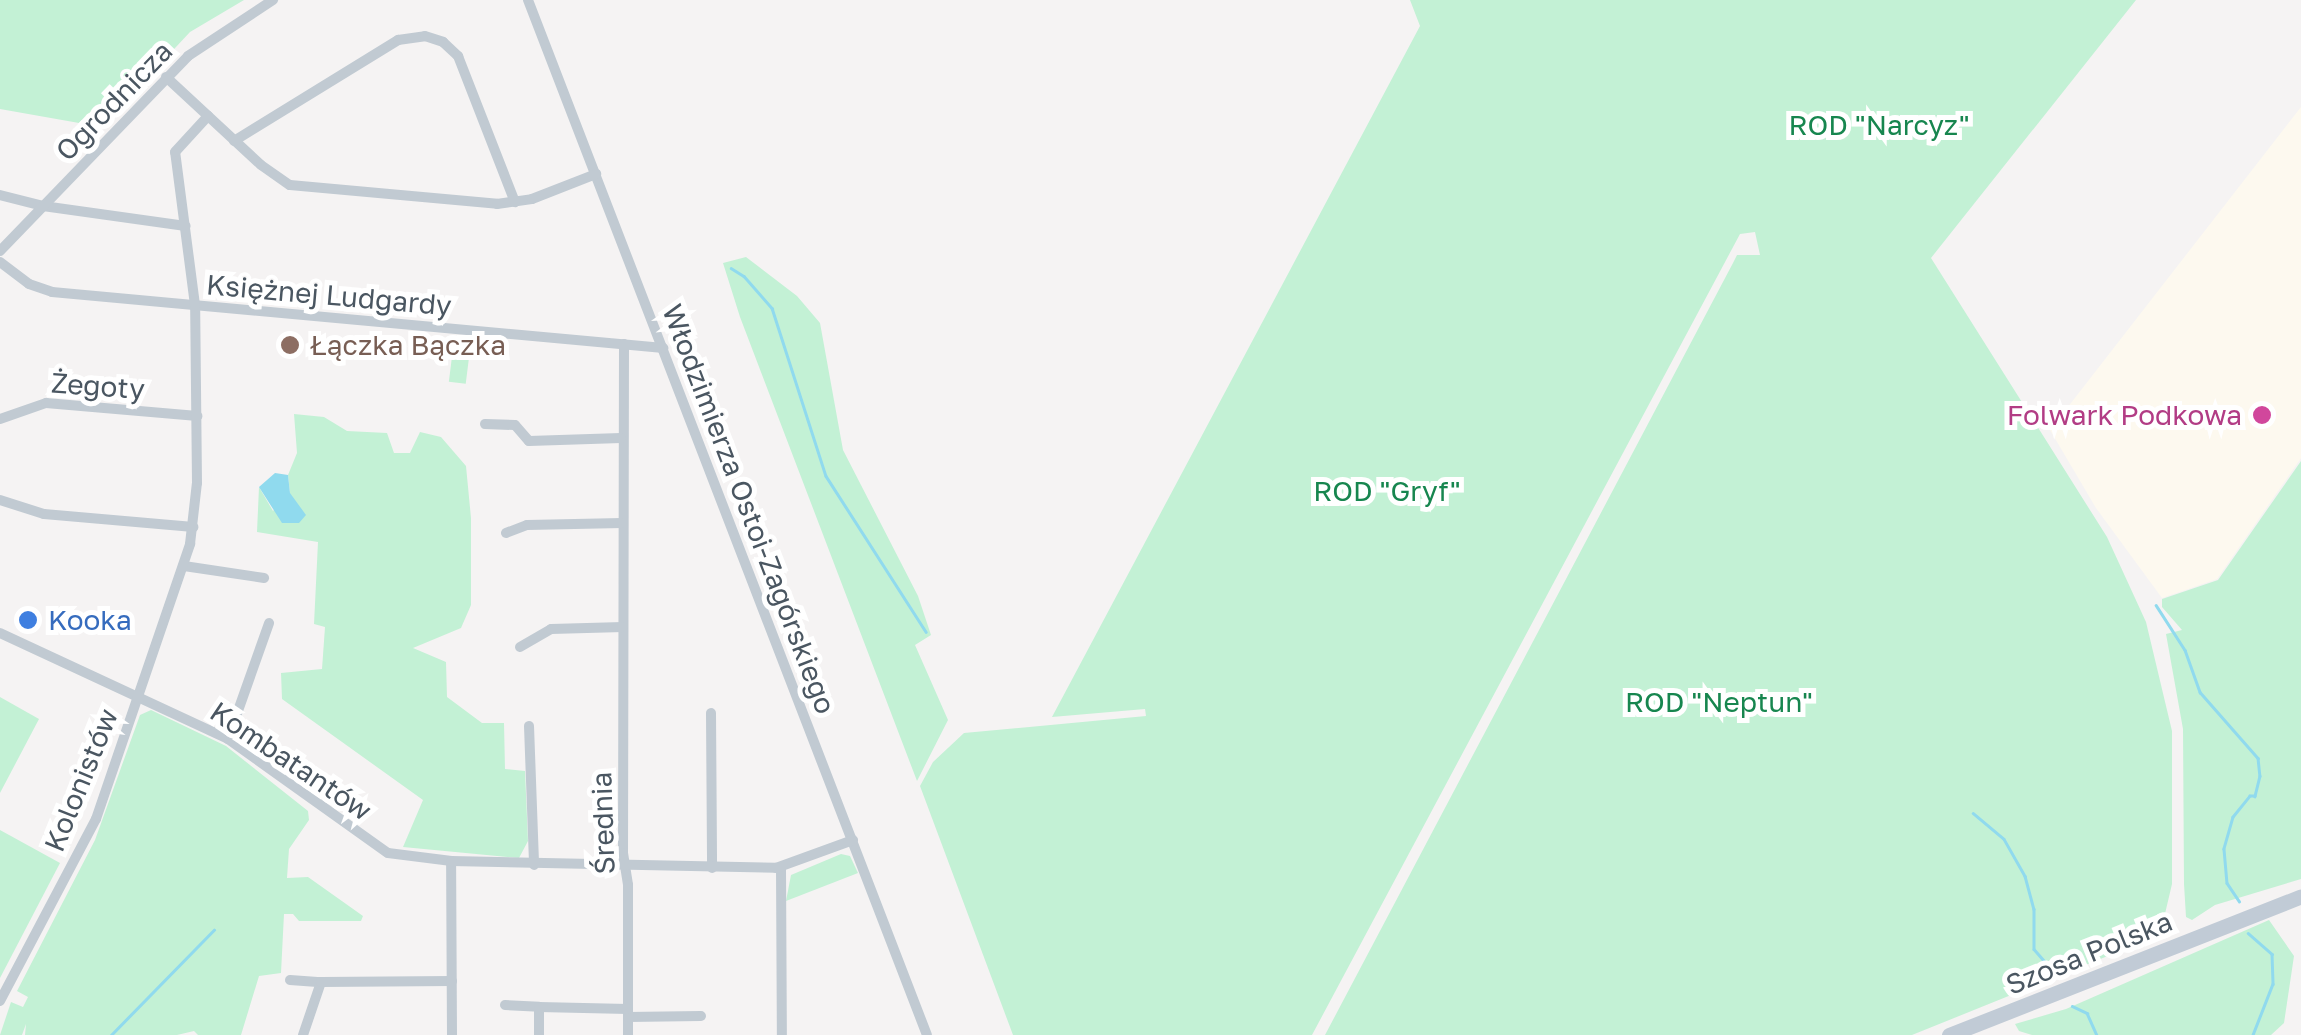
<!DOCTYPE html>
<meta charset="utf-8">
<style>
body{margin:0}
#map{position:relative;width:2301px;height:1035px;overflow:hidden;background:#f5f3f3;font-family:"Golos Text",sans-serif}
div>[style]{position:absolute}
.commercial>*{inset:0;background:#fdf9ef}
.green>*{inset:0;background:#c3f1d5;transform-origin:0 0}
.water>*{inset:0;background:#90daee}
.stream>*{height:2.5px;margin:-1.25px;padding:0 1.25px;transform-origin:1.25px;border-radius:1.25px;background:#90daee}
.street>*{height:10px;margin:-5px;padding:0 5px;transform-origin:5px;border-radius:5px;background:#c1cad2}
.secondary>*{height:15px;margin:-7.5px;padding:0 7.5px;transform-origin:7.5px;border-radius:7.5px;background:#c1cbd6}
.dots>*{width:28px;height:28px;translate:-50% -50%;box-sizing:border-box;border:5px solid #fff;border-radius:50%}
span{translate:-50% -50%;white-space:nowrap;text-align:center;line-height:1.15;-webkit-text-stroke:10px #fff;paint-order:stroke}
.street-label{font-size:28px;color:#4a5661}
.park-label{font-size:28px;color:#17864f}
.education-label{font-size:28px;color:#785e54}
.left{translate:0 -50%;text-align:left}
.hotel-label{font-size:28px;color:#b23c85}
.right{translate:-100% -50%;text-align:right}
.shop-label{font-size:28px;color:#366cbe}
</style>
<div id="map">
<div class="commercial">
<i style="clip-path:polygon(2301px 107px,2301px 458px,2217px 579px,2162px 598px,2096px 508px,2050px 430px)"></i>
</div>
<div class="green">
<i style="clip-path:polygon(0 0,244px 0,190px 32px,104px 124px,96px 126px,0 109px)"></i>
<i style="clip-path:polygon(1410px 0,2136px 0,1931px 258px,2107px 537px,2146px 622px,2172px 731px,2172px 884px,2160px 935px,1912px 1035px,1325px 1035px,1733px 263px,1737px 255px,1760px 255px,1755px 232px,1740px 234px,1312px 1035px,1013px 1035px,920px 786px,933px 762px,964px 733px,1146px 716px,1145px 709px,1052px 717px,1420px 26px)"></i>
<i style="clip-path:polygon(746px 257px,797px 296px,820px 323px,843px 450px,918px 596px,931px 635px,915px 645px,948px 720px,917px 781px,740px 317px,723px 263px)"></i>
<i style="left:454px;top:340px;width:17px;height:42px;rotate:7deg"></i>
<i style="clip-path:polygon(294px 414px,324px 417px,347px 431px,387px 433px,394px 453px,410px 453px,420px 432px,441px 437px,466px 466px,471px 518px,471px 605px,461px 628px,413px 648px,446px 662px,447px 697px,482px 723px,504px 723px,505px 769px,525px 771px,528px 841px,519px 858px,403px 847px,423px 800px,282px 699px,281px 673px,322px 669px,325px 627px,314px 624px,318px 542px,257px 532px,259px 487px,273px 511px,290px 493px,288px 475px,297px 453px)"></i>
<i style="clip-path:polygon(2301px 461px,2301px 879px,2215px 905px,2192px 920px,2186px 917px,2184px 884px,2183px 729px,2166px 634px,2182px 630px,2162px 607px,2162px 599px,2218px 580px)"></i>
<i style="clip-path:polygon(0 697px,39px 719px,0 793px)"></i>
<i style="clip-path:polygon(151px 710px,226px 746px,308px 811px,309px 820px,289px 849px,287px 878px,308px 877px,363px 916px,361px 921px,299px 921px,293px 914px,284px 914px,281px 973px,259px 976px,241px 1035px,198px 1035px,194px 1031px,177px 1035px,25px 1035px,26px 1024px,22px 1035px,0 1035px,11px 1002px,23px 1007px,28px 997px,17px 991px,95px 840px,140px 715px)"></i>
<i style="clip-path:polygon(0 830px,60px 863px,0 978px)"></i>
<i style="clip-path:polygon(841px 854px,850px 856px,858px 873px,786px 901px,791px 875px)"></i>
<i style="clip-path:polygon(2269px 920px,2294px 956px,2284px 1023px,2271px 1035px,2032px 1035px,2019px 1031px,2015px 1024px,2066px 1009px)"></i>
</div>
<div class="water">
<i style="clip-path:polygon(275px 473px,288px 475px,290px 493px,306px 515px,299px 523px,282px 523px,259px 487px)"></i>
</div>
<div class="stream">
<i style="left:731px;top:268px;width:15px;rotate:32deg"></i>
<i style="left:744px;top:276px;width:43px;rotate:48.8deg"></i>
<i style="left:772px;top:308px;width:176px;rotate:72.2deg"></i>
<i style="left:826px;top:476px;width:185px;rotate:57.3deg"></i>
<i style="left:2156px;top:605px;width:54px;rotate:57.2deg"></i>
<i style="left:2185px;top:650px;width:45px;rotate:70.3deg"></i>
<i style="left:2200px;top:692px;width:88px;rotate:48.7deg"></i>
<i style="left:2258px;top:758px;width:18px;rotate:84deg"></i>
<i style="left:2260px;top:776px;width:21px;rotate:104deg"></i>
<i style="left:2255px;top:796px;width:5px;rotate:180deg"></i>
<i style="left:2250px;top:796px;width:27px;rotate:129deg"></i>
<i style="left:2233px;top:817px;width:33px;rotate:106deg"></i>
<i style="left:2224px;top:849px;width:34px;rotate:85deg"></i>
<i style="left:2227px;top:883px;width:22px;rotate:56deg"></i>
<i style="left:1973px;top:813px;width:40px;rotate:40deg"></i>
<i style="left:2004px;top:839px;width:43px;rotate:60.4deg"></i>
<i style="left:2025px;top:876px;width:34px;rotate:75deg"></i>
<i style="left:2034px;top:909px;width:40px;rotate:90deg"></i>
<i style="left:2034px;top:949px;width:37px;rotate:49deg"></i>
<i style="left:2248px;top:933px;width:32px;rotate:41deg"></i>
<i style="left:2272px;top:954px;width:30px;rotate:88deg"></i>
<i style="left:2273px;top:984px;width:55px;rotate:111.4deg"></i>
<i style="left:2072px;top:1006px;width:17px;rotate:25deg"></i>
<i style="left:2087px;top:1013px;width:24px;rotate:66deg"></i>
<i style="left:111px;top:1035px;width:147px;rotate:-45.6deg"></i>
</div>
<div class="street">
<i style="left:528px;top:0;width:1109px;rotate:68.92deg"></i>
<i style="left:166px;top:77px;width:129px;rotate:42.8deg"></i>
<i style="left:261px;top:165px;width:35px;rotate:35deg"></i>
<i style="left:290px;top:185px;width:208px;rotate:5.2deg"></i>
<i style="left:497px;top:204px;width:35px;rotate:-8deg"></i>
<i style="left:532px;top:199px;width:69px;rotate:-21.3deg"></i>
<i style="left:234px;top:141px;width:193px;rotate:-31.6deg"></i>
<i style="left:398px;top:40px;width:27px;rotate:-8deg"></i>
<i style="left:425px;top:36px;width:19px;rotate:18deg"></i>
<i style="left:443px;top:42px;width:21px;rotate:43deg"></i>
<i style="left:458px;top:56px;width:157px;rotate:68.7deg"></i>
<i style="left:0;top:195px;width:44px;rotate:14.3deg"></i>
<i style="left:43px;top:206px;width:144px;rotate:8deg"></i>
<i style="left:0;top:251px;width:271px;rotate:-46deg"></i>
<i style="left:188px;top:56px;width:102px;rotate:-33.4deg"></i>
<i style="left:0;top:262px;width:36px;rotate:37deg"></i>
<i style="left:29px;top:284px;width:24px;rotate:19deg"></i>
<i style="left:52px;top:292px;width:614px;rotate:5.24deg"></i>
<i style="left:624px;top:344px;width:509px;rotate:90.11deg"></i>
<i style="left:623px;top:853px;width:32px;rotate:81deg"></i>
<i style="left:628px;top:885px;width:150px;rotate:90deg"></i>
<i style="left:0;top:419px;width:49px;rotate:-19.2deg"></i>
<i style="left:46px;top:403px;width:152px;rotate:4.9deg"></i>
<i style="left:485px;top:424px;width:30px;rotate:2deg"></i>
<i style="left:515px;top:425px;width:21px;rotate:49deg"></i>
<i style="left:529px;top:441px;width:92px;rotate:-1.9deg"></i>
<i style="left:0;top:500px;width:46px;rotate:17.7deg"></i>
<i style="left:44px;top:514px;width:150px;rotate:5deg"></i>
<i style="left:506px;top:533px;width:22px;rotate:-21deg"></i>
<i style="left:527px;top:525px;width:95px;rotate:-1.2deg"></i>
<i style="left:184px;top:566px;width:81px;rotate:8.5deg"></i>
<i style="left:0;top:633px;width:251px;rotate:24.9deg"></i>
<i style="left:228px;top:739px;width:196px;rotate:35.5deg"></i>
<i style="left:388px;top:853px;width:64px;rotate:7.2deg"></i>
<i style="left:520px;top:647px;width:36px;rotate:-30deg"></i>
<i style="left:551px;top:629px;width:72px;rotate:-1.6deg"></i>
<i style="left:711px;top:713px;width:155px;rotate:89.6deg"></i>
<i style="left:529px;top:726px;width:139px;rotate:87.9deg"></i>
<i style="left:228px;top:739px;width:123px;rotate:-70.5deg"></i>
<i style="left:781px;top:868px;width:167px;rotate:89.7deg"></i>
<i style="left:290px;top:980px;width:31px;rotate:4deg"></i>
<i style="left:0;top:1001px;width:206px;rotate:-62.2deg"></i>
<i style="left:96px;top:819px;width:291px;rotate:-71.1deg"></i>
<i style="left:190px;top:544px;width:61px;rotate:-83.5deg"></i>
<i style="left:197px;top:483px;width:178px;rotate:-90.6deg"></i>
<i style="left:195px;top:305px;width:154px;rotate:-97.4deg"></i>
<i style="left:175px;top:152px;width:49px;rotate:-47.5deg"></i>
<i style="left:505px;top:1005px;width:34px;rotate:3deg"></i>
<i style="left:628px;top:1017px;width:73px;rotate:-0.8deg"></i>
<i style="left:303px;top:1035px;width:56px;rotate:-71.2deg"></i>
<i style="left:321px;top:982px;width:131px;rotate:-0.4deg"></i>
<i style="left:452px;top:1035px;width:174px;rotate:-90.3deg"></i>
<i style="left:451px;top:861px;width:325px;rotate:1.2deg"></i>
<i style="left:776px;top:868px;width:82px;rotate:-20deg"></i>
<i style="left:539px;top:1035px;width:28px;rotate:-90deg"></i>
<i style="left:539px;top:1007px;width:89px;rotate:1.3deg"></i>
</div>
<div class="secondary">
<i style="left:1949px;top:1035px;width:378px;rotate:-21.5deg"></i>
</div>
<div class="dots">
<i style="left:290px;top:345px;background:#8d6e63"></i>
<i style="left:2262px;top:415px;background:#d1479c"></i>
<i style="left:28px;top:620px;background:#3f7fe0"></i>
</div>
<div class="street-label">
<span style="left:114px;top:101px;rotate:-46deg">Ogrodnicza</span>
<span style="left:329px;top:295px;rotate:5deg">Księżnej Ludgardy</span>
<span style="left:98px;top:386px;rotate:4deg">Żegoty</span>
<span style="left:749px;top:509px;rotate:69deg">Włodzimierza Ostoi-Zagórskiego</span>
<span style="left:291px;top:761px;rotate:34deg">Kombatantów</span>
<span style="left:81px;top:780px;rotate:-68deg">Kolonistów</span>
<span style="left:603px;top:823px;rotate:-92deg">Średnia</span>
<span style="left:2089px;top:953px;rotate:-22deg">Szosa Polska</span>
</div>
<div class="park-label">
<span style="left:1879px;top:125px">ROD "Narcyz"</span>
<span style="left:1387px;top:491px">ROD "Gryf"</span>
<span style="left:1719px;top:702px">ROD "Neptun"</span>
</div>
<div class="education-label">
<span class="left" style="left:310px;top:345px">Łączka Bączka</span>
</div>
<div class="hotel-label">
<span class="right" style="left:2242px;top:415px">Folwark Podkowa</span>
</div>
<div class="shop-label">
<span class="left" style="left:48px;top:620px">Kooka</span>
</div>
</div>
